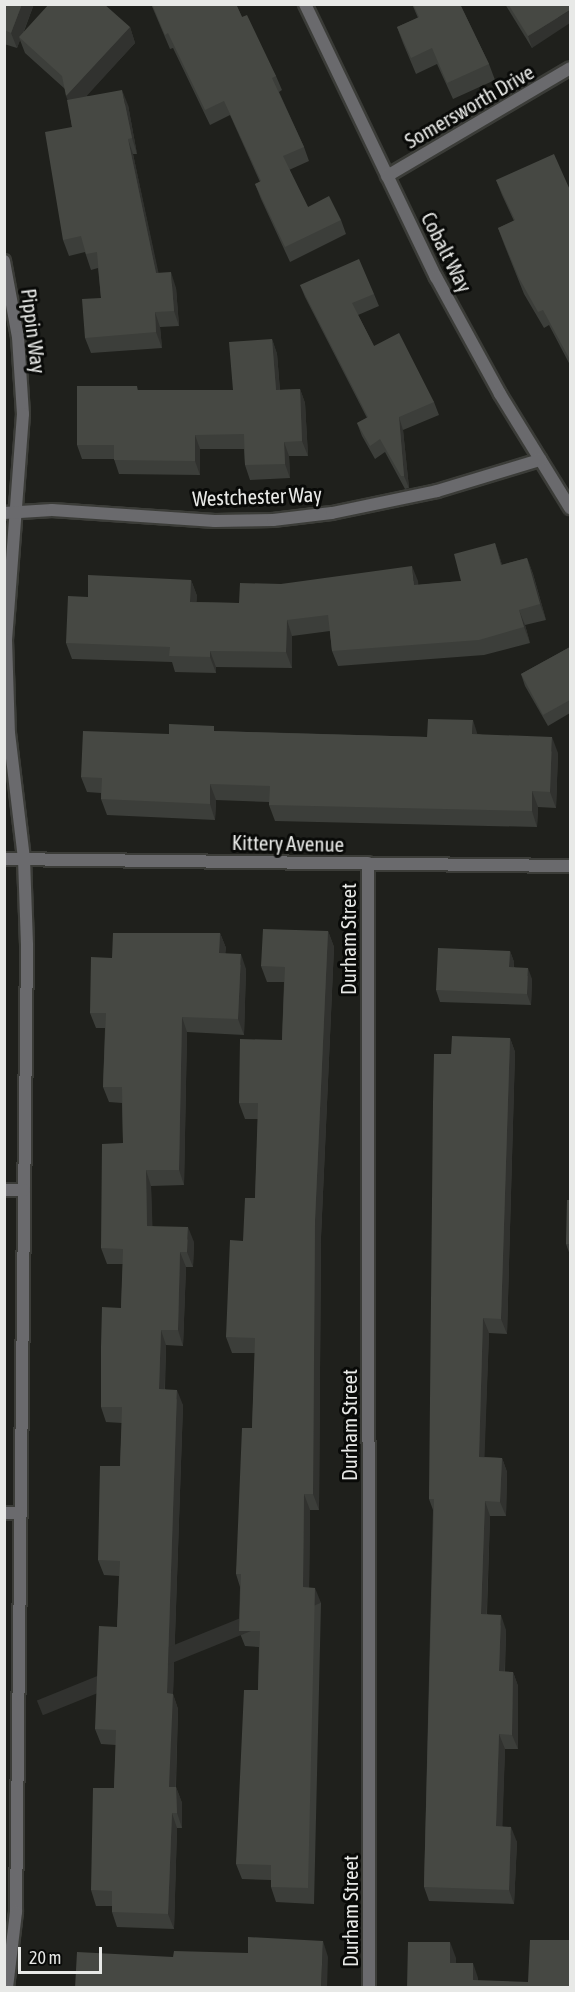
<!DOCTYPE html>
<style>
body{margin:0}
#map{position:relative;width:575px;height:1992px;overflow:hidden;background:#1f201c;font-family:"Asap Condensed",sans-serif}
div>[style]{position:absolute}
.roads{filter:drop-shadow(2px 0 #3b3c38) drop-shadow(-2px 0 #3b3c38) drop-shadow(0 2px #3b3c38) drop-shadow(0 -2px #3b3c38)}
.minor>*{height:12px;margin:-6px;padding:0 6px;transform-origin:6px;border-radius:6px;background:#6a6a6d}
.wall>*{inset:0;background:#3c3e3a}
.shaded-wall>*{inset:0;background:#31322f;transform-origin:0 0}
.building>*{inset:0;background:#464843}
span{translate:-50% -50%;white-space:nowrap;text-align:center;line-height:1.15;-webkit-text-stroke:6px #090a08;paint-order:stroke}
.street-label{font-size:21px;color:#e8e9e7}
.frame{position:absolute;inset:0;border:6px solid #e8e9e7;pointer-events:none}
.scale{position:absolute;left:18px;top:1947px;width:84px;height:27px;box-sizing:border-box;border:3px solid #e8e9e7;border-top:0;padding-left:8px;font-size:18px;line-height:21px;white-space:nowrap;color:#e8e9e7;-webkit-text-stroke:4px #090a08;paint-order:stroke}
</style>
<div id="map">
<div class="roads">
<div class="minor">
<i style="left:305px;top:4px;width:303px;rotate:64.4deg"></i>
<i style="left:436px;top:277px;width:133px;rotate:61.3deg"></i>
<i style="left:500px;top:394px;width:134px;rotate:58.4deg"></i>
<i style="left:387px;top:176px;width:212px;rotate:-30.5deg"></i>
<i style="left:4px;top:261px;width:77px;rotate:79.6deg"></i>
<i style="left:18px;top:337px;width:77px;rotate:86.3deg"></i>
<i style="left:23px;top:414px;width:227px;rotate:94.3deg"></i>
<i style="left:6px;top:640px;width:93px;rotate:88.2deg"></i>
<i style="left:9px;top:733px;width:127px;rotate:83.2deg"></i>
<i style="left:24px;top:859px;width:86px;rotate:88deg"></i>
<i style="left:27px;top:945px;width:967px;rotate:90.65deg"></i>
<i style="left:16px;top:1912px;width:77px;rotate:96.8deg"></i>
<i style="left:4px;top:513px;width:48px;rotate:-3.6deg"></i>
<i style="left:52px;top:510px;width:163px;rotate:3.9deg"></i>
<i style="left:215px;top:521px;width:58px;rotate:-1deg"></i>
<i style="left:273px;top:520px;width:59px;rotate:-6.8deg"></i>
<i style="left:332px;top:513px;width:107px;rotate:-11.8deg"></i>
<i style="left:437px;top:491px;width:108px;rotate:-16.8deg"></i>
<i style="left:4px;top:859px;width:566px;rotate:0.71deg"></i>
<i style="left:368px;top:863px;width:1125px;rotate:89.95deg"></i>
<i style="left:4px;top:1190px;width:20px"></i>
<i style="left:4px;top:1513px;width:17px"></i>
</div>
</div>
<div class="wall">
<i style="clip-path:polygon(4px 4px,34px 4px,23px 34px,130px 27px,135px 43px,86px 96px,128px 105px,137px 154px,133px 154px,158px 273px,176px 288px,179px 326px,160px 327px,162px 348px,91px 353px,85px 338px,101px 298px,98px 268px,91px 270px,85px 252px,69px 256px,63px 240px,72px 127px,68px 100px,65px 89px,25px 53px,20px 40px,17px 48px,4px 44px)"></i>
<i style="clip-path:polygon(151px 4px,236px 4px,242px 17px,276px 76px,282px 90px,279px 92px,304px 147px,309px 161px,289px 170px,308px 207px,341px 220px,346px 234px,290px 262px,261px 199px,255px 184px,260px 182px,230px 115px,210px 125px,173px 48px,170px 49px)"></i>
<i style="clip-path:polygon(412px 4px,460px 4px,489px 64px,495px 80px,453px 99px,437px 64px,416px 74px,403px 43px,397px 27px,418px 18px)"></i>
<i style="clip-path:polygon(505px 4px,570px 4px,532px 48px)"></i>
<i style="clip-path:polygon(496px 180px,570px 190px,570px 365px,549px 325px,544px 328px,524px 294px,504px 244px,498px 228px,514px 221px,502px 195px)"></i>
<i style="clip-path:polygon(300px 285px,374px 294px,379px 306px,358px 315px,374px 346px,434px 402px,439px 415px,403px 430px,409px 488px,405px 489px,385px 452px,375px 459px,362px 436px,357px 423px,367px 418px,305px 297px)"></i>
<i style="clip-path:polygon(272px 339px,277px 354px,280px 390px,300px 389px,305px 403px,308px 456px,289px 456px,290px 478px,250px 480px,245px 465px,244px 449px,200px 449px,200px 475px,119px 474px,114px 459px,82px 459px,77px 445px,137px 386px,138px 390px,233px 390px)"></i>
<i style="clip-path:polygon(495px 543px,502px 565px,527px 558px,533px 574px,546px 620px,525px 625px,530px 643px,484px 655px,338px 666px,332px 651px,330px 631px,292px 636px,292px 668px,216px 667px,216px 673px,175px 672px,172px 662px,72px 659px,66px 643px,88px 597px,191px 580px,197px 596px,196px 602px,239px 603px,281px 584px,418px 581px,418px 585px,461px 581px)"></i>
<i style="clip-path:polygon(570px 647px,570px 713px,548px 726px,525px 686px,521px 674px)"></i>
<i style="clip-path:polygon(216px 731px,427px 737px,478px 734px,558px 753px,556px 808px,538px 807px,537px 827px,275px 821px,269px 805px,269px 802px,216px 800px,215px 820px,107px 815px,101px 799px,101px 793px,87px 792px,81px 777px,169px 734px)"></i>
<i style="clip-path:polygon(328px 931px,334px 947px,321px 1237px,319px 1510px,310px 1510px,309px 1588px,321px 1603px,314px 1904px,276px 1902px,271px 1887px,271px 1880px,242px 1879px,236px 1864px,258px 1690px,259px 1647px,245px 1646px,239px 1631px,240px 1587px,236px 1574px,252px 1428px,255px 1353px,232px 1353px,226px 1337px,243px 1241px,255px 1198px,258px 1119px,245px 1119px,239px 1103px,282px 1040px,284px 982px,267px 982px,261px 966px)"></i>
<i style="clip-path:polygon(220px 933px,226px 948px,225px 953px,246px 969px,244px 1035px,187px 1032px,184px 1185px,151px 1186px,152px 1226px,194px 1242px,193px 1267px,186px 1267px,183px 1346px,166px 1345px,165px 1389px,183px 1405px,173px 1694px,178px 1709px,176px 1787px,182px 1803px,182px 1828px,177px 1828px,174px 1929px,117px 1927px,112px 1912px,112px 1906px,96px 1906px,91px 1890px,114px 1788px,116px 1745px,101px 1744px,95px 1729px,117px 1627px,119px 1576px,104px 1575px,98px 1560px,120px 1466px,122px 1423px,106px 1422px,101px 1407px,121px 1308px,123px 1264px,107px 1264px,101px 1248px,123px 1143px,122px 1103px,109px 1102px,103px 1087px,105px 1028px,96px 1028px,90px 1013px,112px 958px)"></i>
<i style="clip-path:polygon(510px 951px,514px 962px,514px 967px,532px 979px,531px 1005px,440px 1002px,436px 990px)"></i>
<i style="clip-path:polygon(510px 1038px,515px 1052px,507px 1334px,489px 1333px,484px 1457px,502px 1458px,507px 1472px,506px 1516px,490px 1516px,487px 1614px,506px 1630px,505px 1672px,513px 1672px,518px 1686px,518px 1749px,505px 1749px,502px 1826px,517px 1842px,514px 1904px,429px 1901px,424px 1887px,433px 1510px,429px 1499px,451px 1054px)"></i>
<i style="clip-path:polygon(570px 1200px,570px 1255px,566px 1244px)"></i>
</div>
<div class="shaded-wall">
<i style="clip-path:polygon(22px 4px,34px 4px,21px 38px,19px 37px,20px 40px,17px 48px,11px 33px)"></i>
<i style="clip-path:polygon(570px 10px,570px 23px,532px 48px,528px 36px)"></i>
<i style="clip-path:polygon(130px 27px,135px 43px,72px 112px,66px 96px)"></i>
<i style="clip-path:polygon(122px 90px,128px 105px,137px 154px,132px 138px)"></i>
<i style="clip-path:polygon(128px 139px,133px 154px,162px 289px,156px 273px)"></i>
<i style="clip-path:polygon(171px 272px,176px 288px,179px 326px,174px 311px)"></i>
<i style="clip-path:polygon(155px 312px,160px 327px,162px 348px,156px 332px)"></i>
<i style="clip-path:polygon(272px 339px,277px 354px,281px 405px,276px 390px)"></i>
<i style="clip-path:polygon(300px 389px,305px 403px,308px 456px,302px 441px)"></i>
<i style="clip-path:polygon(399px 417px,403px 430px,409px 488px,404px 476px)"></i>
<i style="clip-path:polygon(195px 435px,200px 449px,200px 475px,195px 461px)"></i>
<i style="clip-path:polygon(284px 442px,289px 456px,290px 478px,285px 464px)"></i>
<i style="clip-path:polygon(495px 543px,500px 558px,507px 581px,501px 565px)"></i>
<i style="clip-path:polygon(527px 558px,533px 574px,546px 620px,540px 604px)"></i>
<i style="clip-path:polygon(412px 566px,418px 581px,420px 601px,414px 585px)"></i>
<i style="clip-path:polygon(191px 580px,197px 596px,196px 617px,190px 602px)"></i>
<i style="clip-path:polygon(519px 610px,525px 625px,530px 643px,524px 627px)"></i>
<i style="clip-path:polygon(287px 620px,292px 636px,292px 668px,286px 652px)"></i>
<i style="clip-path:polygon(210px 651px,216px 667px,216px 673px,210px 657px)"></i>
<i style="clip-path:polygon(473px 720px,478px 736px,472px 734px)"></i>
<i style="clip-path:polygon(552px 737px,558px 753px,556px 808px,550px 792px)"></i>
<i style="clip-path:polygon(210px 784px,216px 800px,215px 820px,210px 804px)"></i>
<i style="clip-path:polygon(532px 791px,538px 807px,537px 827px,532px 811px)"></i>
<i style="clip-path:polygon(328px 931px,334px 947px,321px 1237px,319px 1510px,313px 1494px,315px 1221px)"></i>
<i style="clip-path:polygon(220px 933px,226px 948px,224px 968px,219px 953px)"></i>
<i style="clip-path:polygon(510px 951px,514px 962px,513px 978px,509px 967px)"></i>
<i style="clip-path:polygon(241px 954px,246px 969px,244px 1035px,238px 1019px)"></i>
<i style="clip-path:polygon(528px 968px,532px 979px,531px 1005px,527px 994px)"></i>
<i style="clip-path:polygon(182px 1017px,187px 1032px,184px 1185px,179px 1170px)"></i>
<i style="clip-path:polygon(510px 1038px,515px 1052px,507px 1334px,501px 1319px)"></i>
<i style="clip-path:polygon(146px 1170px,151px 1186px,153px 1241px,147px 1226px)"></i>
<i style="clip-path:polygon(188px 1227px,194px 1242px,193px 1267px,187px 1252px)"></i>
<i style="clip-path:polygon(180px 1252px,186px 1267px,183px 1346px,178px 1330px)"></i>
<i style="clip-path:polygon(483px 1318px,489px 1333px,484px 1471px,479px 1457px)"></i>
<i style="clip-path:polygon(161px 1330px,166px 1345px,164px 1404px,159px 1389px)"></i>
<i style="clip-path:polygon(177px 1390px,183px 1405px,173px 1694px,178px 1709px,175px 1803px,169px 1787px,167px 1693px)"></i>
<i style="clip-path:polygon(502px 1458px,507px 1472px,506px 1516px,500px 1502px)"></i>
<i style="clip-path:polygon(304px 1494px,310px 1510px,309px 1603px,303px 1587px)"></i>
<i style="clip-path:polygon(485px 1501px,490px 1516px,486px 1629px,481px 1614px)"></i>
<i style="left:315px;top:1588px;width:16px;height:300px;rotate:68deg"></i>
<i style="clip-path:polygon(501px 1615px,506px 1630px,504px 1686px,499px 1671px)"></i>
<i style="clip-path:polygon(513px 1672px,518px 1686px,518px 1749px,512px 1735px)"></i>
<i style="clip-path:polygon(499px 1734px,505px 1749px,502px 1841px,496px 1826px)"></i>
<i style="clip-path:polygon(176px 1787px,182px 1803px,182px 1828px,177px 1813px)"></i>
<i style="clip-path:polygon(172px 1813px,177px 1828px,174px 1929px,168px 1914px)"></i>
<i style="clip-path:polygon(511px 1827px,517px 1842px,514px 1904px,509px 1890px)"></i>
<i style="clip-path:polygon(323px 1941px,328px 1957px,327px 1988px,321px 1988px)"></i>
<i style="clip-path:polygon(450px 1942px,456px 1958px,456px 1978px,450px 1963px)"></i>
<i style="clip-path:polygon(473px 1963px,478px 1978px,478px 1988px,473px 1980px)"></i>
</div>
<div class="building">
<i style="clip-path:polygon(4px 4px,22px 4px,11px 33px,4px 30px)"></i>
<i style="clip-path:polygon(49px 4px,104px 4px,130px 27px,66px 96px,62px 76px,19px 37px)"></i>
<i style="clip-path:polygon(152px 4px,236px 4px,242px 17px,247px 15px,276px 76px,272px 78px,304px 147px,283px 156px,308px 207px,329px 196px,341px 220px,285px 247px,255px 184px,261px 181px,224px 101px,205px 110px,168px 33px,165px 35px)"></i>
<i style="clip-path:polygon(413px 4px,460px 4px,489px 64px,447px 83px,432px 48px,411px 58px,397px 27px,419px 17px)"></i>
<i style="clip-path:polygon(508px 4px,570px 4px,570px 10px,528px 36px)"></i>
<i style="clip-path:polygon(122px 90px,132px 138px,128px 139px,156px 273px,171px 272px,174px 311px,155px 312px,156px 332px,85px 338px,82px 299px,101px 298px,97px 252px,86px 254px,81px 236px,63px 240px,45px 132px,72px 127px,67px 100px)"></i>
<i style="clip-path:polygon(554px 154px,570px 190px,570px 360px,543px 310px,538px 312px,519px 278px,498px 228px,515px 220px,496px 180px)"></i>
<i style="clip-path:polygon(359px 259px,374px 294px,352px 303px,374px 346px,399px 333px,434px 402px,399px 417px,404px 476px,401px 476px,380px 439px,370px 446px,357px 423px,368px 417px,300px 285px)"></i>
<i style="clip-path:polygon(272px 339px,276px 390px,300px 389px,302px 441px,284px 442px,285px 464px,245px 465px,244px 434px,195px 435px,195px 461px,114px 460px,114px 445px,77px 445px,77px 386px,137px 386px,137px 390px,233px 390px,229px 342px)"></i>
<i style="clip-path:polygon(495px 543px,501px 565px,527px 558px,540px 604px,519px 610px,524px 627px,479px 640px,332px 651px,328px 615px,287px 620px,286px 652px,210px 651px,210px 657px,169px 656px,170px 647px,66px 643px,68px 596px,88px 597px,88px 575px,191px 580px,190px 602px,239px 603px,240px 583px,281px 584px,412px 566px,414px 585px,461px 581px,454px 554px)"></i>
<i style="clip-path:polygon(570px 647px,570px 700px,543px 715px,521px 674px)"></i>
<i style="clip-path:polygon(428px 719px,473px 720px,472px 734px,552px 737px,550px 792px,532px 791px,532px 811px,269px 805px,270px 786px,210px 784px,210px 804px,101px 799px,102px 778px,81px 777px,83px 731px,169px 734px,169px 724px,214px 726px,214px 731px,427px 737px)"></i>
<i style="clip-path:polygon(263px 929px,328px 931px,315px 1221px,313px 1494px,304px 1494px,303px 1587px,315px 1588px,308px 1888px,271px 1887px,271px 1865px,236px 1864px,244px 1690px,258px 1690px,260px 1631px,239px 1631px,241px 1574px,236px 1574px,242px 1428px,252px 1428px,255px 1338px,226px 1337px,230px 1240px,243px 1241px,245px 1198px,255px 1198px,258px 1103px,239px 1103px,240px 1039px,282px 1040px,285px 967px,261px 966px)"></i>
<i style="clip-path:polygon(113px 933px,220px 933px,219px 953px,241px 954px,238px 1019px,182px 1017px,179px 1170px,146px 1170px,147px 1226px,188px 1227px,187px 1252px,180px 1252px,178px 1330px,161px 1330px,159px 1389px,177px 1390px,167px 1693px,173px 1694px,169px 1787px,176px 1787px,177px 1813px,172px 1813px,168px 1914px,112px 1912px,112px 1891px,91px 1890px,93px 1788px,114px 1788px,116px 1730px,95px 1729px,99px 1626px,117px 1627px,120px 1561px,98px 1560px,100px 1466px,120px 1466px,122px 1407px,101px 1407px,101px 1347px,102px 1307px,121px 1308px,123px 1249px,101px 1248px,102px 1144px,123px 1143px,122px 1087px,103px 1087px,106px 1013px,90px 1013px,91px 957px,112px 958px)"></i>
<i style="clip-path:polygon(438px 948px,510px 951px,509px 967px,528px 968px,527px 994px,436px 990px)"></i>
<i style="clip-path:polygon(452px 1036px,510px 1038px,501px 1319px,483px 1318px,479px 1457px,502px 1458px,500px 1502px,485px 1501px,481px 1614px,501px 1615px,499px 1671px,513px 1672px,512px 1735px,499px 1734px,496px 1826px,511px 1827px,509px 1890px,424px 1887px,434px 1499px,429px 1499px,433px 1102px,434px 1054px,451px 1054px)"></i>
<i style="clip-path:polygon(567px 1200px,570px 1200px,570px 1244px,566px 1244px)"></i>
<i style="clip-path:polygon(248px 1937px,323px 1941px,321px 1988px,75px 1988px,77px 1952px,173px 1957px,174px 1951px,248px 1953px)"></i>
<i style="clip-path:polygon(530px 1940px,570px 1940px,570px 1988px,407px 1988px,408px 1942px,450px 1942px,450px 1963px,473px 1963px,473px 1980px,528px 1982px)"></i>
</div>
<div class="street-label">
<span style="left:469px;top:106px;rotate:-30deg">Somersworth Drive</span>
<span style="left:447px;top:252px;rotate:63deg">Cobalt Way</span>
<span style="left:34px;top:331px;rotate:83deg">Pippin Way</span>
<span style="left:257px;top:496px;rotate:-2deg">Westchester Way</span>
<span style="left:288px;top:843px;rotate:1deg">Kittery Avenue</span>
<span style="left:348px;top:939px;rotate:-90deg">Durham Street</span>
<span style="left:349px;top:1425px;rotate:-90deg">Durham Street</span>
<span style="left:350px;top:1911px;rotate:-90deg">Durham Street</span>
</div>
<div class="frame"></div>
<div class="scale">20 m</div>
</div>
